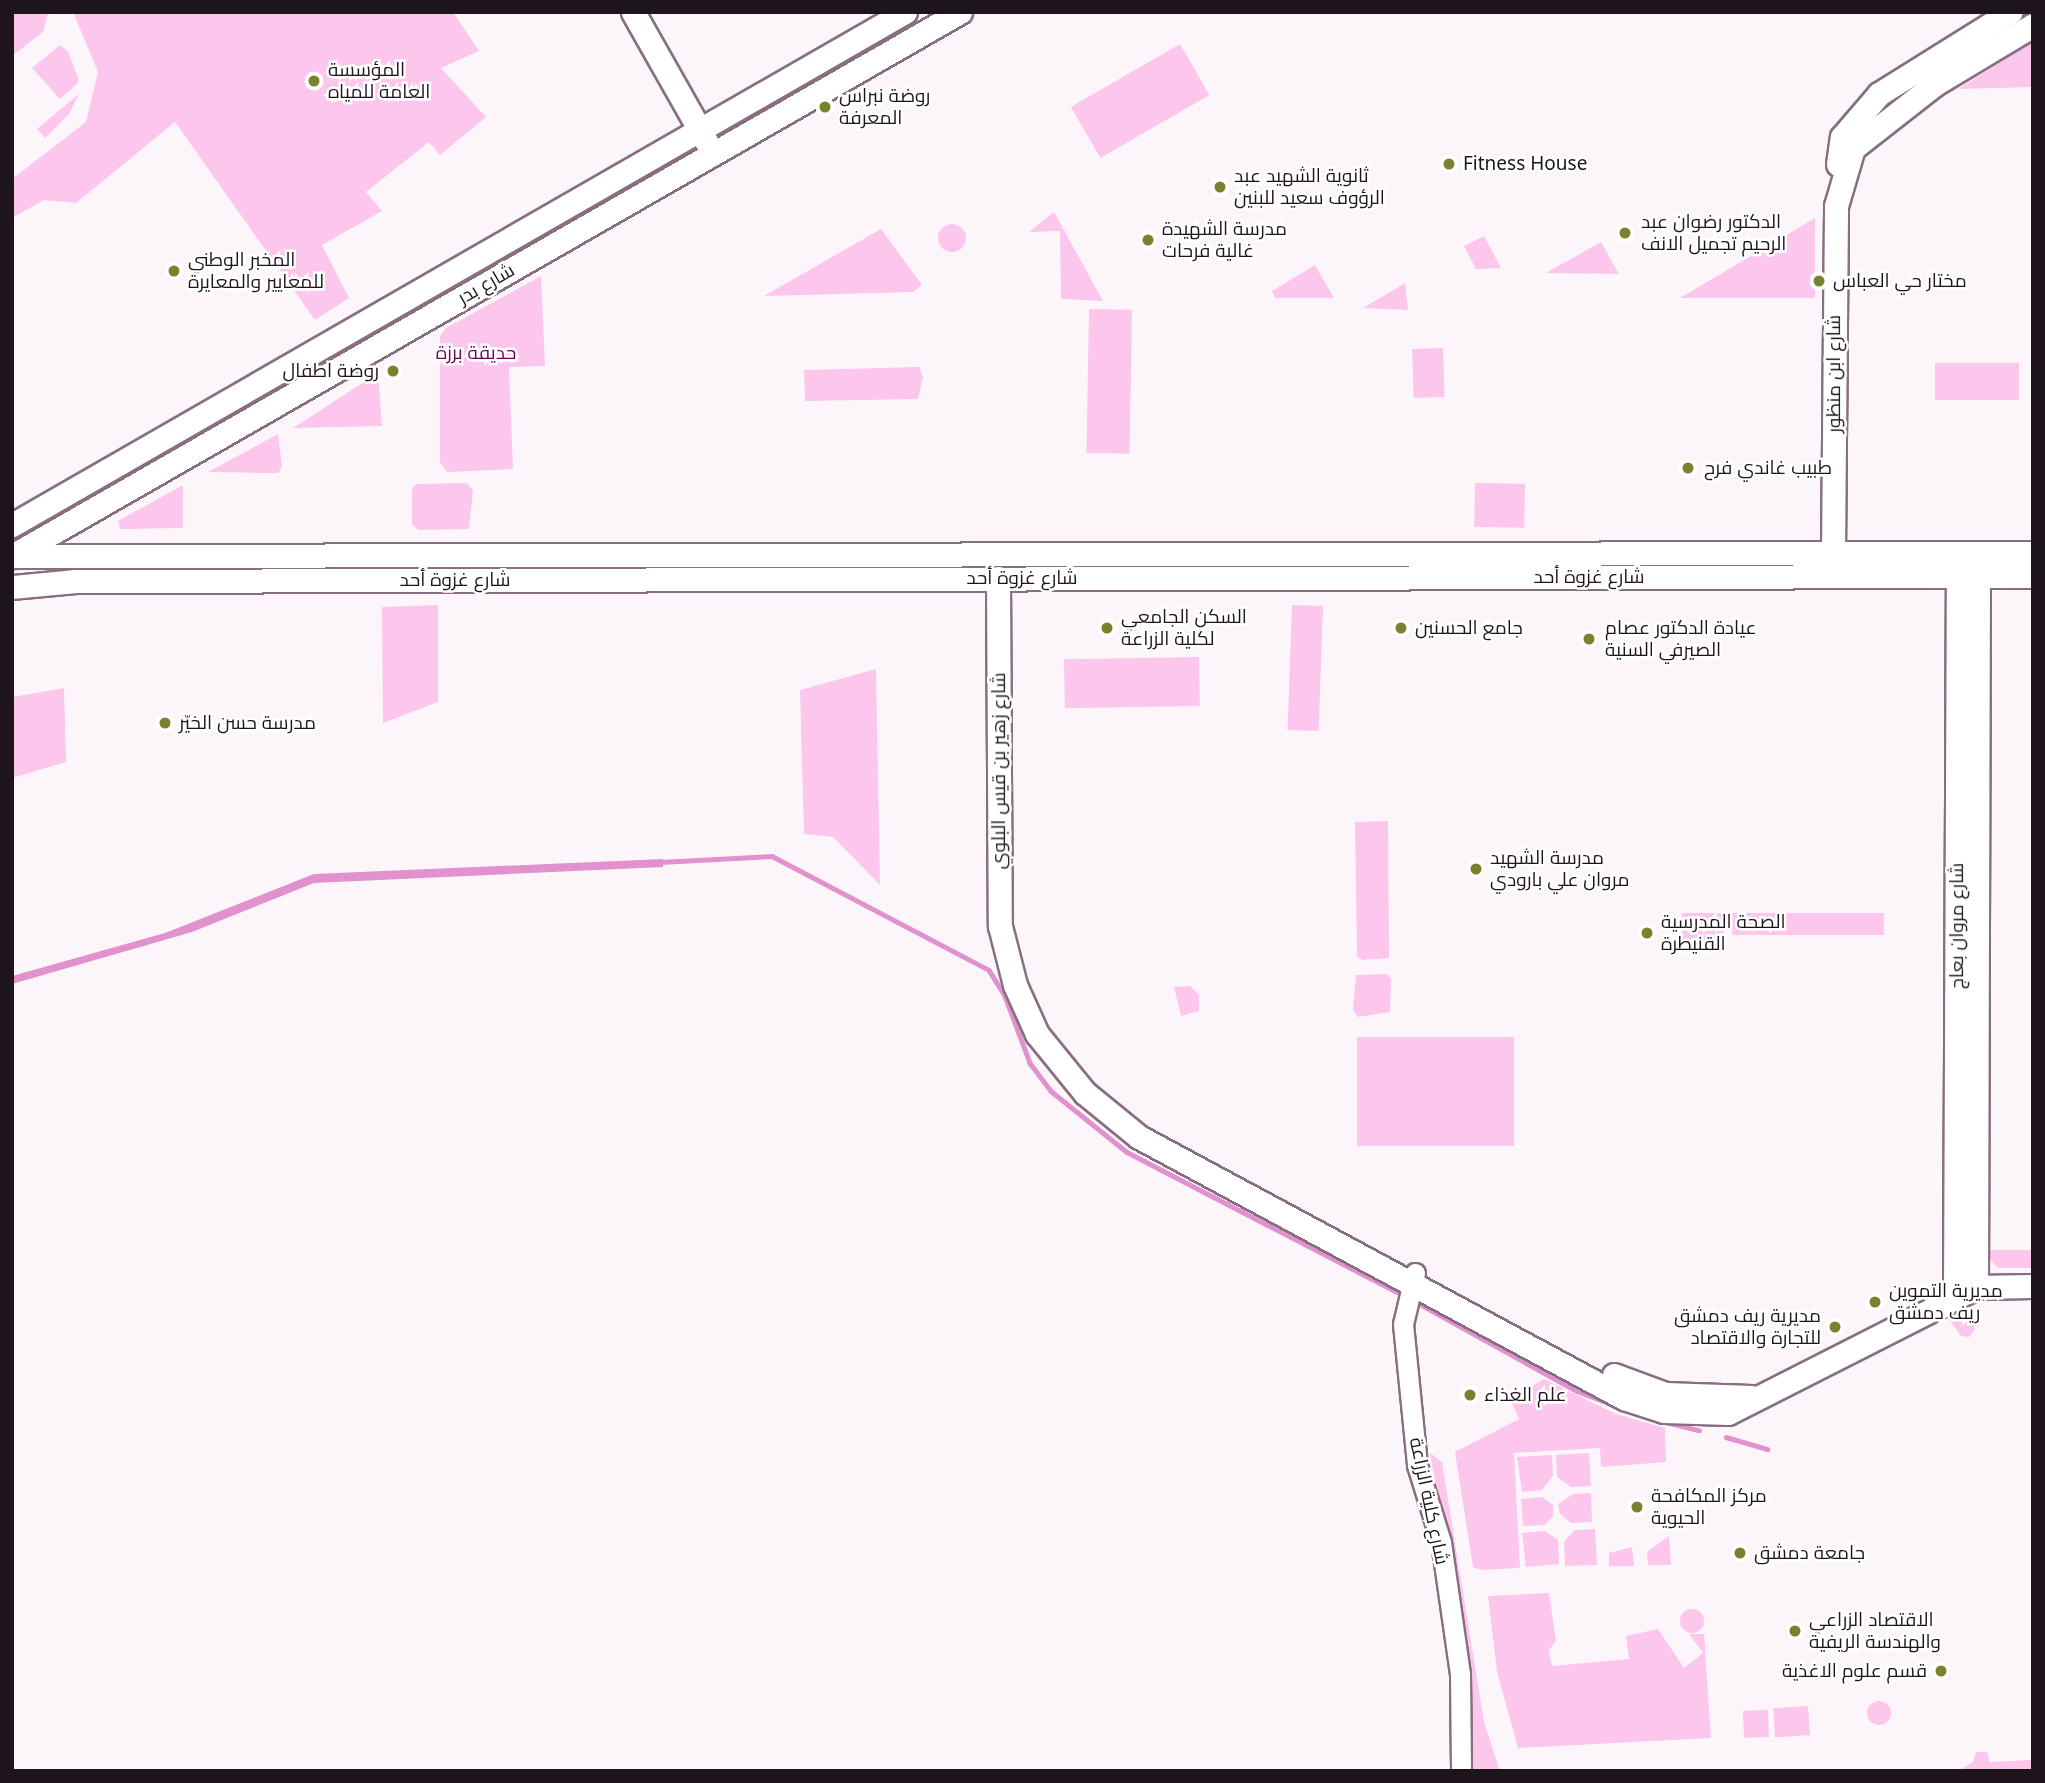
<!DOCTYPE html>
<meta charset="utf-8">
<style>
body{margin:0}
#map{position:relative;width:2045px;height:1783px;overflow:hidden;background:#fcf6fa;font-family:"Noto Sans",Cairo,sans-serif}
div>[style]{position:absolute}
.green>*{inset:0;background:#fcc6ed;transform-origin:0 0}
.round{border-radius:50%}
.water>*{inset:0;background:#e191cd}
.stream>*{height:4.5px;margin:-2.25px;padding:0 2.25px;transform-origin:2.25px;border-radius:2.25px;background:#e191cd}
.roads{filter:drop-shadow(2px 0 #886e81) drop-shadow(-2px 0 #886e81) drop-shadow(0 2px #886e81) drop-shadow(0 -2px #886e81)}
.minor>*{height:19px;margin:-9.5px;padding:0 9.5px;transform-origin:9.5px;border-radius:9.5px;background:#fff}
.major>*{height:23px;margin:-11.5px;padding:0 11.5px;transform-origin:11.5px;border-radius:11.5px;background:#fff}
.dots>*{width:19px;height:19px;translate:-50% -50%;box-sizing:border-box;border:4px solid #fff;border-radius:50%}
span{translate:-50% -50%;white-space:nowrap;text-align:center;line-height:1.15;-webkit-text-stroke:5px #fff;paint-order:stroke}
.poi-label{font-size:19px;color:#1e141b}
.left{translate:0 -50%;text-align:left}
.right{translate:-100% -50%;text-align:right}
.street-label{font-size:19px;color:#1e141b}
.park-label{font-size:19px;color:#690659}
.frame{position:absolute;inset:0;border:14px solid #1e141b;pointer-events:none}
</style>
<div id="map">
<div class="green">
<i style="clip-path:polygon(12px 12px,48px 13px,43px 32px,12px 56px)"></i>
<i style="clip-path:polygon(73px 12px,453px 12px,479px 51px,441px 68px,486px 117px,440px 155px,429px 142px,366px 192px,382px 211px,322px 245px,349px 298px,315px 320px,175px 122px,76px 203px,44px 200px,12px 218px,12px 179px,86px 122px,98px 72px)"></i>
<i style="clip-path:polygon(2033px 42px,2033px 87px,1958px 89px)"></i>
<i style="left:1180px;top:44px;width:59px;height:126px;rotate:60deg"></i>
<i style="clip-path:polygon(60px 45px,68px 52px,78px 77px,78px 83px,60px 99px,32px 68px)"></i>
<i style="clip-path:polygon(79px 94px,69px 114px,45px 138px,37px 129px)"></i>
<i style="clip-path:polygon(1054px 212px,1103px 301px,1061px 299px,1060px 231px,1029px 232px)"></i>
<i style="clip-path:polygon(1815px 218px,1815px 298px,1680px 298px)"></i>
<i class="round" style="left:938px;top:224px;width:28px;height:28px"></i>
<i style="clip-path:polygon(881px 229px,922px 285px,913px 292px,764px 296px)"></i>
<i style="clip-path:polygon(1484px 236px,1501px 268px,1476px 269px,1464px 246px)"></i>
<i style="clip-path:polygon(1601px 242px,1619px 274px,1546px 273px)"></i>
<i style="clip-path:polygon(1315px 265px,1334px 298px,1275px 298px,1272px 291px)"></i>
<i style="clip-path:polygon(541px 276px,545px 366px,509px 367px,513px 469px,447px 472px,440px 462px,440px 336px,446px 328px)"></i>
<i style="clip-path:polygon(1405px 283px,1408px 310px,1363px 308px)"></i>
<i style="left:1089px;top:309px;width:43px;height:144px;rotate:1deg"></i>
<i style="left:1443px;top:348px;width:49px;height:31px;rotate:88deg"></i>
<i style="left:2019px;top:363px;width:37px;height:84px;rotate:90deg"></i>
<i style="clip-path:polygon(919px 367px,923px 377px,918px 399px,805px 401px,804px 370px)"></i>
<i style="clip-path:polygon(378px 373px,382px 426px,293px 428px)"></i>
<i style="clip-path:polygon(278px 434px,282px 467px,278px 473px,208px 472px)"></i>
<i style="clip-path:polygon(467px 483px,473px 491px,469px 529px,418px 530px,412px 524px,412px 489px,416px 484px)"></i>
<i style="left:1475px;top:483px;width:50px;height:44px;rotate:1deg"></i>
<i style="clip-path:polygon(183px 485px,183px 528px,120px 529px,118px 521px)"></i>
<i style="clip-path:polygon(438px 605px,438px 702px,383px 723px,382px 607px)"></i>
<i style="left:1292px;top:605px;width:31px;height:125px;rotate:2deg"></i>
<i style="left:1199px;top:657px;width:49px;height:135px;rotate:89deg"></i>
<i style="clip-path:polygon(876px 669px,880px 885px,833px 837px,804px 834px,800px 690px)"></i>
<i style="clip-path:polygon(64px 688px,66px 762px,12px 778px,12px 697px)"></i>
<i style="clip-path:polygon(1388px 821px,1389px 958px,1363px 960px,1357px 957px,1355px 822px)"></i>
<i style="left:1724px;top:913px;width:27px;height:42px;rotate:90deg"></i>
<i style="left:1884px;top:913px;width:22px;height:152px;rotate:90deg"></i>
<i style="clip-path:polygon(1387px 974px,1391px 979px,1390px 1012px,1358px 1017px,1353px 1010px,1356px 975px)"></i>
<i style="clip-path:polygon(1190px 986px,1199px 995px,1199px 1011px,1181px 1016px,1174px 987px)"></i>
<i style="left:1514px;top:1037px;width:109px;height:157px;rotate:90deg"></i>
<i style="clip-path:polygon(1981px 1250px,2033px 1250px,2033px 1268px,1998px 1268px)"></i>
<i style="clip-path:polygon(1956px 1306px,1972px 1309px,1975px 1330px,1969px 1337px,1961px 1336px,1944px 1312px)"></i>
<i style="clip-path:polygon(1544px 1379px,1616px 1414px,1665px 1428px,1666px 1462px,1601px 1467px,1600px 1448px,1514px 1453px,1520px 1568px,1481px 1570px,1473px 1567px,1455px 1452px,1519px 1419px,1510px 1399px)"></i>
<i style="clip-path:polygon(1430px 1453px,1442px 1462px,1484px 1722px,1500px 1771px,1473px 1771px,1455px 1595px)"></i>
<i style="clip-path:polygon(1589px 1453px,1591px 1486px,1571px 1487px,1557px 1477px,1556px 1455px)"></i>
<i style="clip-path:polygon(1552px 1455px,1553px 1476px,1542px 1490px,1522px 1492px,1517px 1457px)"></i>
<i style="clip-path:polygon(1591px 1493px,1592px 1522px,1571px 1523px,1560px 1514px,1558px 1504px,1573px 1494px)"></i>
<i style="clip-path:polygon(1542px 1497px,1553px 1505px,1553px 1516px,1545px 1525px,1523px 1526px,1521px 1499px)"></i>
<i style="clip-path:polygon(1595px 1529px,1597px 1565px,1565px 1566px,1564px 1542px,1574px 1530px)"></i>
<i style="clip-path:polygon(1545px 1531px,1558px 1540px,1559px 1564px,1526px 1567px,1522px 1533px)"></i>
<i style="clip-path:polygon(1669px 1536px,1671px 1565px,1648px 1565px,1647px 1552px)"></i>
<i style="clip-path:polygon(1632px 1547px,1634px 1566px,1609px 1566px,1609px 1553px)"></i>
<i style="clip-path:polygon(1549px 1593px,1556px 1641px,1549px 1650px,1552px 1666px,1629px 1659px,1626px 1636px,1658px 1629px,1684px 1668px,1703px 1653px,1689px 1634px,1704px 1634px,1711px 1738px,1518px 1748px,1497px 1672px,1488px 1596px)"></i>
<i class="round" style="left:1680px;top:1609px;width:24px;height:24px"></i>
<i class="round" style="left:1867px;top:1701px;width:24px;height:24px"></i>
<i style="left:1808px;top:1706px;width:29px;height:35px;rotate:86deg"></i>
<i style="left:1768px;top:1710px;width:27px;height:25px;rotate:88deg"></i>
<i style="clip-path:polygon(1976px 1752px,1987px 1752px,1990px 1762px,2033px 1760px,2033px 1771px,1958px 1771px,1973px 1762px)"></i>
</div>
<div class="water">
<i style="clip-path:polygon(663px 859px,663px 867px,314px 883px,192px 932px,12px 984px,12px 976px,165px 933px,314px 874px)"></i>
</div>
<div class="stream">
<i style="left:660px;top:862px;width:112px;rotate:-3.1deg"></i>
<i style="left:772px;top:856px;width:245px;rotate:27.7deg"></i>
<i style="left:989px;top:970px;width:31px;rotate:58deg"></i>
<i style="left:1005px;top:996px;width:72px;rotate:69.5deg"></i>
<i style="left:1030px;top:1063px;width:35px;rotate:53deg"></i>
<i style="left:1051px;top:1091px;width:97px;rotate:38.8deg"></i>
<i style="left:1127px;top:1152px;width:304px;rotate:27.4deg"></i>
<i style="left:1420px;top:1304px;width:179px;rotate:29deg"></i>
<i style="left:1577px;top:1391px;width:40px;rotate:21deg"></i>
<i style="left:1666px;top:1422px;width:34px;rotate:14deg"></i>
<i style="left:1726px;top:1437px;width:43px;rotate:16.3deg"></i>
</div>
<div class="roads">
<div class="minor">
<i style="left:1415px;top:1273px;width:52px;rotate:103.2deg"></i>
<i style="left:1403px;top:1324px;width:142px;rotate:84.3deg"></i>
<i style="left:1417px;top:1465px;width:81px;rotate:72.7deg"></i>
<i style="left:1441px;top:1542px;width:133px;rotate:81.8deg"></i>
<i style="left:1460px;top:1674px;width:97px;rotate:89.4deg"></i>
</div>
<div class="major">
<i style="left:633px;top:12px;width:148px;rotate:60.5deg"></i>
<i style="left:1838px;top:164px;width:27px;rotate:-82deg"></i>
<i style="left:1842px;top:137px;width:57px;rotate:-49.3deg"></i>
<i style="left:1879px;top:94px;width:155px;rotate:-32deg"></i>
<i style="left:12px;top:525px;width:1030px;rotate:-29.88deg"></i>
<i style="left:1833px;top:554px;width:348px;rotate:-89.5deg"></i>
<i style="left:1836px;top:206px;width:60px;rotate:-73.7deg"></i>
<i style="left:1853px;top:148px;width:104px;rotate:-38deg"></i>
<i style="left:1935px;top:84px;width:114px;rotate:-31deg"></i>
<i style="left:12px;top:556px;width:2021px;rotate:-0.09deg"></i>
<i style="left:12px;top:556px;width:1093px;rotate:-29.85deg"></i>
<i style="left:998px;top:578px;width:348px;rotate:89.7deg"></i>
<i style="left:1000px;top:926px;width:61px;rotate:75.7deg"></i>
<i style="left:1015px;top:985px;width:54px;rotate:65.8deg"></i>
<i style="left:1037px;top:1034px;width:76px;rotate:50.9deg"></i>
<i style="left:1085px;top:1093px;width:70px;rotate:39.2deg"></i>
<i style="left:1139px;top:1137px;width:551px;rotate:28.29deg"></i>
<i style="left:1624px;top:1398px;width:42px;rotate:18deg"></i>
<i style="left:1664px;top:1411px;width:64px;rotate:1.8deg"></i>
<i style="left:1728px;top:1413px;width:278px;rotate:-26.9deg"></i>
<i style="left:1976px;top:1287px;width:57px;rotate:-1deg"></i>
<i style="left:12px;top:587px;width:63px;rotate:-5.4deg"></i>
<i style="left:75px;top:581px;width:1958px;rotate:-0.15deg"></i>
<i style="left:1976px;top:1287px;width:725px;rotate:-89.84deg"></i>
<i style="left:1955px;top:1297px;width:737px;rotate:-89.77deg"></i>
<i style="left:1614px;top:1375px;width:54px;rotate:20.4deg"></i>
<i style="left:1665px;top:1394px;width:86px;rotate:2deg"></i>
</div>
</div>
<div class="dots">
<i style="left:314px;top:81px;background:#7b822e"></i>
<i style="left:825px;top:107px;background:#7b822e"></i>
<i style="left:1449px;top:164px;background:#7b822e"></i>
<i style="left:1220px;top:187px;background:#7b822e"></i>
<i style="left:1625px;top:233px;background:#7b822e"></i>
<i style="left:1148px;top:240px;background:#7b822e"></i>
<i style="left:174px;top:271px;background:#7b822e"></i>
<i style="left:1819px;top:281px;background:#7b822e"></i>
<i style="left:393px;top:371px;background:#7b822e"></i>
<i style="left:1688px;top:468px;background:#7b822e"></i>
<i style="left:1107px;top:628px;background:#7b822e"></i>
<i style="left:1401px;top:628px;background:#7b822e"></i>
<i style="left:1589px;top:639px;background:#7b822e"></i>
<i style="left:165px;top:723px;background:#7b822e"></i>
<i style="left:1476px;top:869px;background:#7b822e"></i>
<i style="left:1647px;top:933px;background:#7b822e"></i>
<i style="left:1875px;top:1302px;background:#7b822e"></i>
<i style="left:1835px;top:1327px;background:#7b822e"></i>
<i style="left:1470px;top:1395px;background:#7b822e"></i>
<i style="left:1637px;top:1507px;background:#7b822e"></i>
<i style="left:1740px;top:1553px;background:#7b822e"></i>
<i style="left:1795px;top:1631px;background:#7b822e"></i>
<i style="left:1941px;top:1671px;background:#7b822e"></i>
</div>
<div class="poi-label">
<span class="left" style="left:328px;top:81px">المؤسسة<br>العامة للمياه</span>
<span class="left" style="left:839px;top:107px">روضة نبراس<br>المعرفة</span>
<span class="left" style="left:1463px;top:164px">Fitness House</span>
<span class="left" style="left:1234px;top:187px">ثانوية الشهيد عبد<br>الرؤوف سعيد للبنين</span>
<span class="left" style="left:1641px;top:233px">الدكتور رضوان عبد<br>الرحيم تجميل الانف</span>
<span class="left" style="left:1162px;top:240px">مدرسة الشهيدة<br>غالية فرحات</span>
<span class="left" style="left:188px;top:271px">المخبر الوطني<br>للمعايير والمعايرة</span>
<span class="left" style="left:1833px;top:281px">مختار حي العباس</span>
<span class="right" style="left:379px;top:371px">روضة اطفال</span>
<span class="left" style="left:1704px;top:468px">طبيب غاندي فرح</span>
<span class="left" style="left:1121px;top:628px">السكن الجامعي<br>لكلية الزراعة</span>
<span class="left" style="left:1415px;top:628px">جامع الحسنين</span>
<span class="left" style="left:1605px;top:639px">عيادة الدكتور عصام<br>الصيرفي السنية</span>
<span class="left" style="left:179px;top:723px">مدرسة حسن الخيّر</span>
<span class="left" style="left:1490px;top:869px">مدرسة الشهيد<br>مروان علي بارودي</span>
<span class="left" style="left:1661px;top:933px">الصحة المدرسية<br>القنيطرة</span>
<span class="left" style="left:1889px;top:1302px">مديرية التموين<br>ريف دمشق</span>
<span class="right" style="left:1821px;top:1327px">مديرية ريف دمشق<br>للتجارة والاقتصاد</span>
<span class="left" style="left:1484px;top:1395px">علم الغذاء</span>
<span class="left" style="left:1651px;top:1507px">مركز المكافحة<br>الحيوية</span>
<span class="left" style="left:1754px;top:1553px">جامعة دمشق</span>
<span class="left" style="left:1809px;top:1631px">الاقتصاد الزراعي<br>والهندسة الريفية</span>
<span class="right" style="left:1927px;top:1671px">قسم علوم الاغذية</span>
</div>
<div class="street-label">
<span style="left:486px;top:284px;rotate:-30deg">شارع بدر</span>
<span style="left:1834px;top:374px;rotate:-90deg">شارع ابن منظور</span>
<span style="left:1589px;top:577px">شارع غزوة أحد</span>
<span style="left:1022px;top:578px">شارع غزوة أحد</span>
<span style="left:455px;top:580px">شارع غزوة أحد</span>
<span style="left:999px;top:771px;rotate:-90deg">شارع زهير بن قيس البلوي</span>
<span style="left:1957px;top:926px;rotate:-90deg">شارع مروان بعاج</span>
<span style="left:1429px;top:1501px;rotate:78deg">شارع كلية الزراعة</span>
</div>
<div class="park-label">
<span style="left:476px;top:353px">حديقة برزة</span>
</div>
<div class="frame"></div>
</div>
